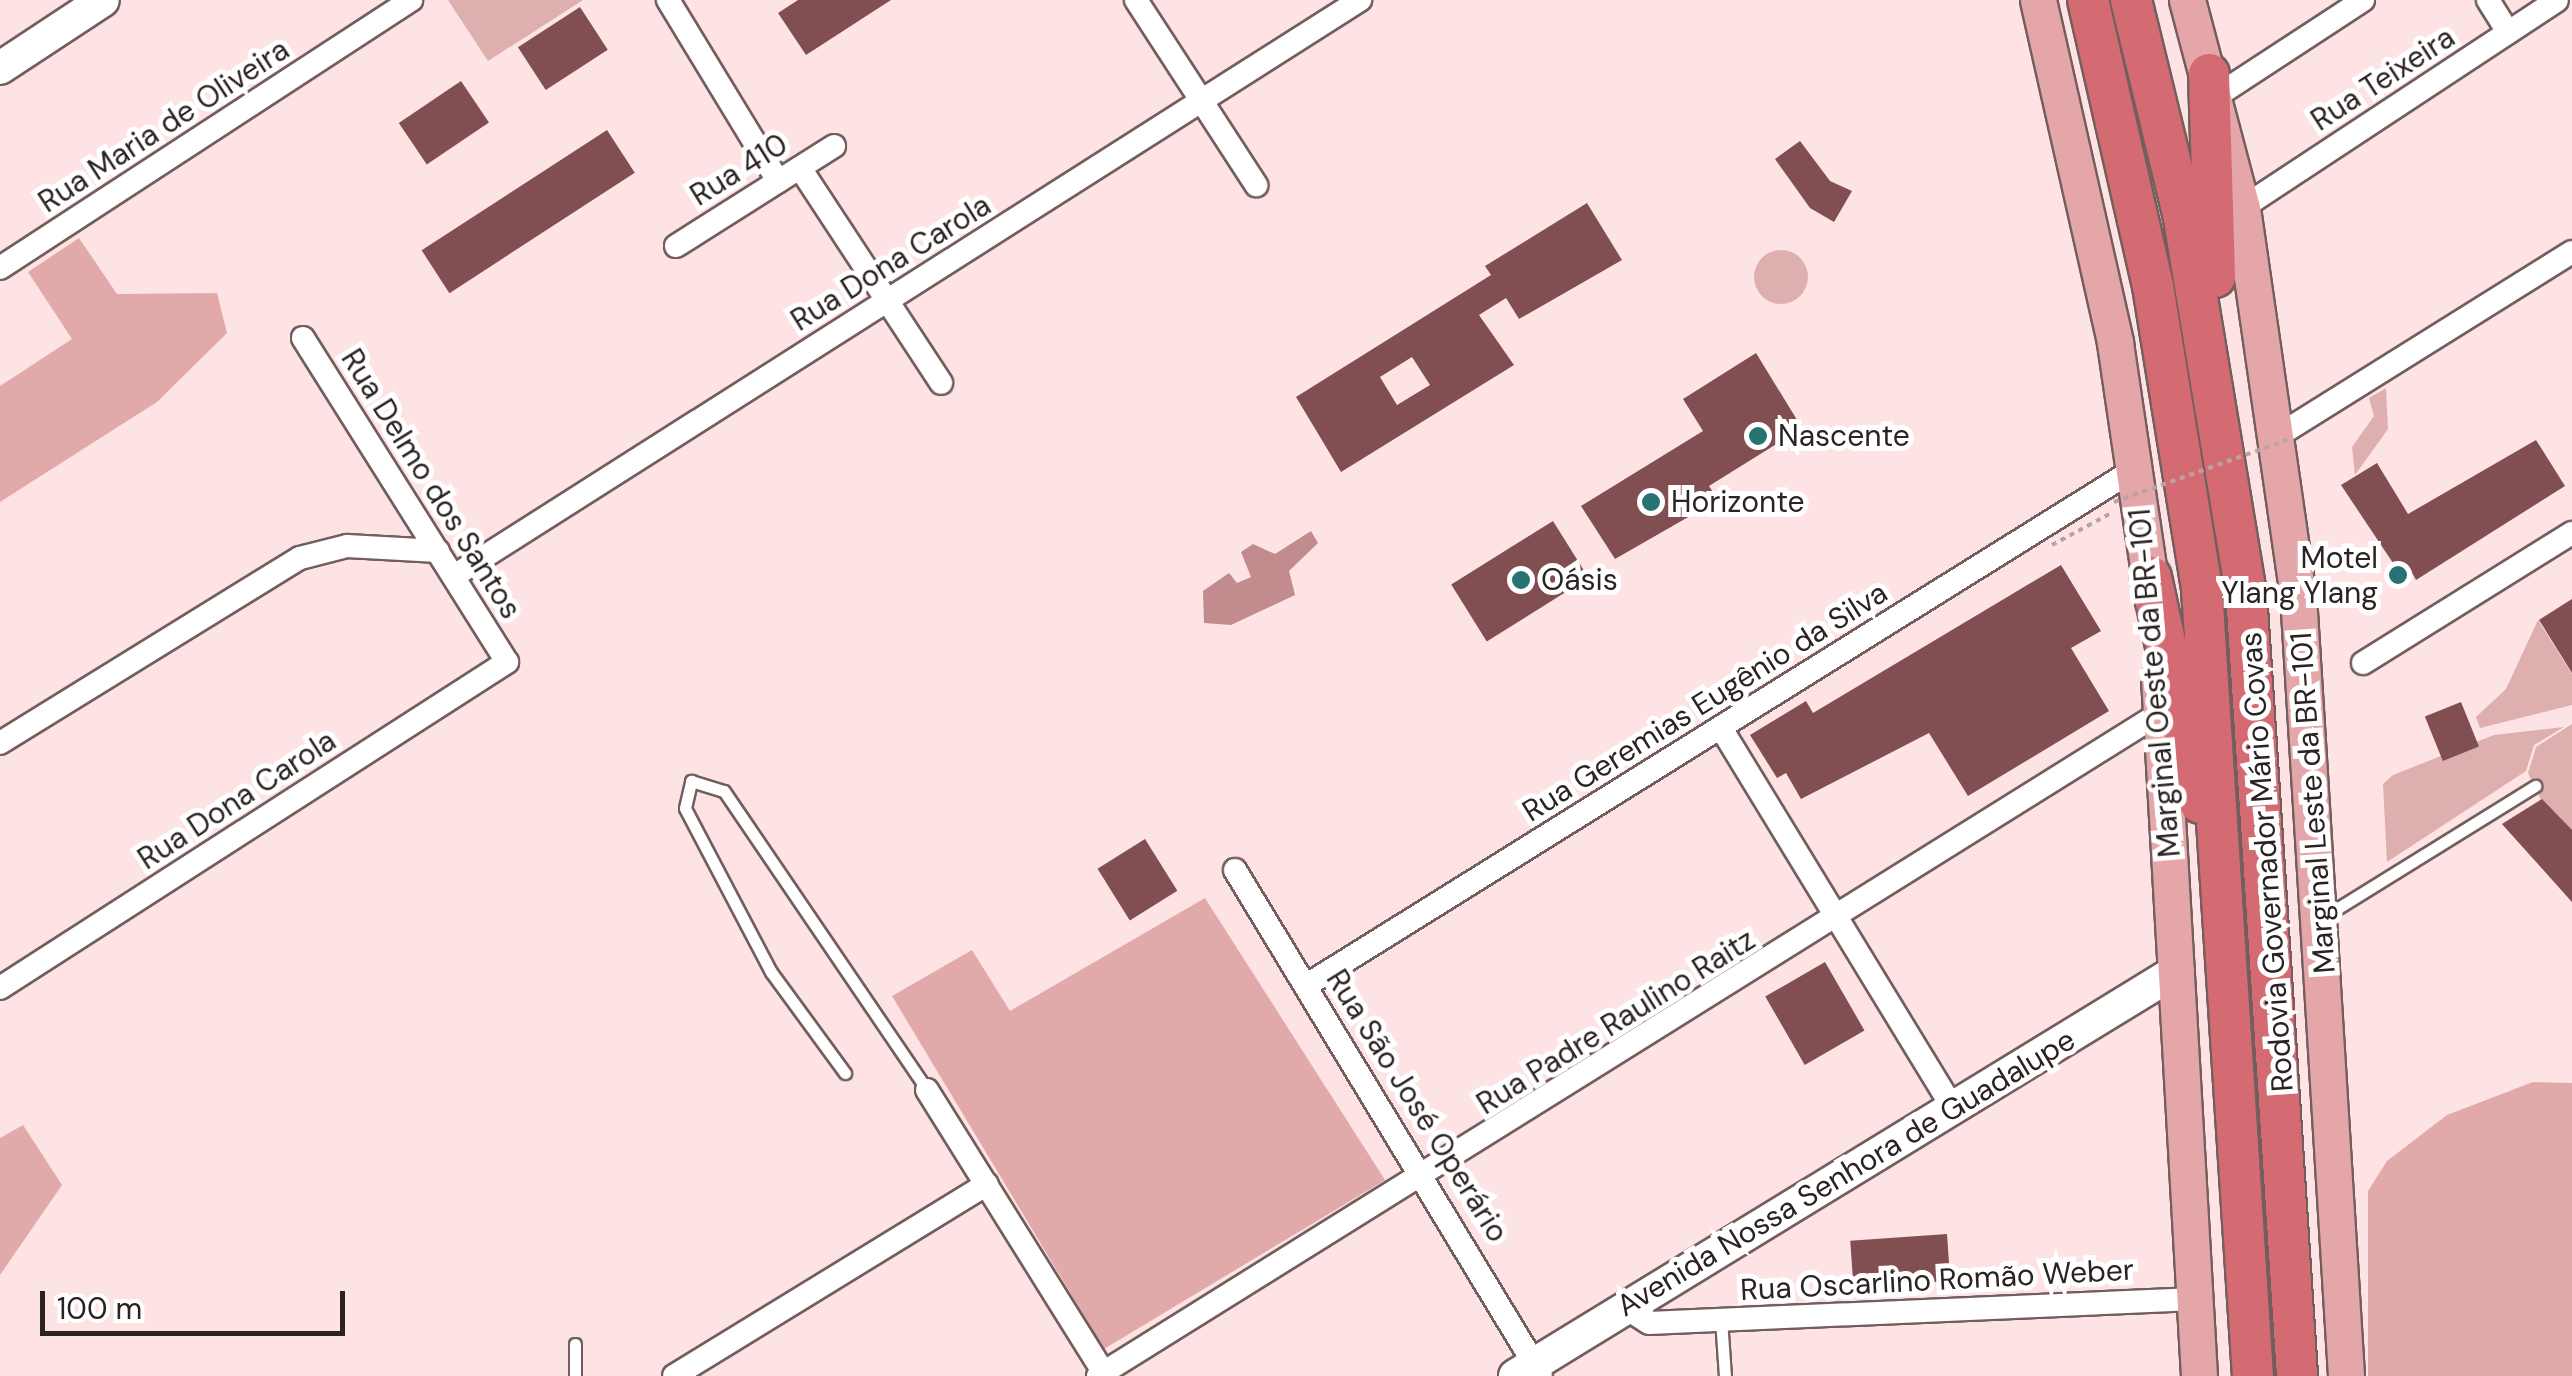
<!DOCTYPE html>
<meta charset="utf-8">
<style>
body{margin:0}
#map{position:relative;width:2572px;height:1376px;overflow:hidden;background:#fde3e4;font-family:"DM Sans",sans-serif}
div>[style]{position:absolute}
.green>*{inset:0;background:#deafaf}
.round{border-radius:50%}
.forest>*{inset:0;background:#e2a9aa}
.water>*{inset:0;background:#c28b8d}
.building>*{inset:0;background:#814f51;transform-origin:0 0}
.path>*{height:4px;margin-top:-2px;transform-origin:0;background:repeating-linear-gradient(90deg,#b8a3a4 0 5px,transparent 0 10px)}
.roads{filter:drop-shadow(2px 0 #735e5e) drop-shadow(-2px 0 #735e5e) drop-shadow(0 2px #735e5e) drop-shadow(0 -2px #735e5e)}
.lane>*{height:11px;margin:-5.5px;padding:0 5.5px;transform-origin:5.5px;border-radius:5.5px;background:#fff}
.street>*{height:22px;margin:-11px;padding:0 11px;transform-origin:11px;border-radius:11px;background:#fff}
.secondary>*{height:32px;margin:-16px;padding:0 16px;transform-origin:16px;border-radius:16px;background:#fff}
.primary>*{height:35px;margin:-17.5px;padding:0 17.5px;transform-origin:17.5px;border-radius:17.5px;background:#e5a6aa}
.highway>*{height:40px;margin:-20px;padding:0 20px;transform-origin:20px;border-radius:20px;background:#d46b72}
.path-bridge>*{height:4px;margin-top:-2px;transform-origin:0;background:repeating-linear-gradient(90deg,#b8a3a4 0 5px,transparent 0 10px)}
.dots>*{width:28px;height:28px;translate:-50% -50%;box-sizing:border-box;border:5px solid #fff;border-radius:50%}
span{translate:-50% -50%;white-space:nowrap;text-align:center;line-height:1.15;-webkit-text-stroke:10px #fff;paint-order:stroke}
.street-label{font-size:30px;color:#2b2222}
.poi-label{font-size:30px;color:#2b2222}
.left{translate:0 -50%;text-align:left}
.right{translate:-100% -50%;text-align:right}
.scale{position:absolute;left:40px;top:1291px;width:305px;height:45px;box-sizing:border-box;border:5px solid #2b2222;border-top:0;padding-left:12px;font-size:30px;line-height:35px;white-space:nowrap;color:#2b2222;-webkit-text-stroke:8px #fff;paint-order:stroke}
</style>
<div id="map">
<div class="green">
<i style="clip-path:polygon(448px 0,583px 0,488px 61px)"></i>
<i class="round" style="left:1754px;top:250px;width:54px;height:54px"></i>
<i style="clip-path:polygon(2386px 388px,2388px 429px,2355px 475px,2352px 447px,2374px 416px,2369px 398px)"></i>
<i style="clip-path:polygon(2538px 620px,2572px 674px,2572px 705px,2480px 728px,2476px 717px,2506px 689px)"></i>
<i style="clip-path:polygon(2572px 724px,2572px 902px,2502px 824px,2541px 800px,2528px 773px,2536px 747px)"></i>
<i style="clip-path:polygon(2564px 727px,2534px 745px,2526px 771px,2387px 862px,2383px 784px,2393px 775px,2494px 735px)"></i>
</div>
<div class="forest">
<i style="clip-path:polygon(79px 238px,117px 294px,217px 293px,227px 333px,157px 402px,0 502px,0 386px,72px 339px,28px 272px)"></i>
<i style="clip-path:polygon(1205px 898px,1385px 1180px,1104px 1349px,892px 996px,972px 950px,1010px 1011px)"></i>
<i style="clip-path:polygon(2533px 1082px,2572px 1083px,2572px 1376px,2368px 1376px,2368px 1191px,2387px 1161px,2447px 1115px)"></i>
<i style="clip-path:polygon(23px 1125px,62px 1185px,0 1275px,0 1138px)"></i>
</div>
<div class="water">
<i style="clip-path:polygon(1311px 531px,1318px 543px,1289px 571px,1295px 595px,1231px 625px,1204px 623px,1203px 591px,1229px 573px,1237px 583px,1251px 577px,1241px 552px,1253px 544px,1275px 554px)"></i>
</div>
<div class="building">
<i style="clip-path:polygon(798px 0,891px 0,806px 55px,778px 13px)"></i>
<i style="left:580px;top:7px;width:51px;height:74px;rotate:57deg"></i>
<i style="left:461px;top:81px;width:50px;height:75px;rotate:56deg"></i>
<i style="left:607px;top:130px;width:51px;height:221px;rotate:57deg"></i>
<i style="clip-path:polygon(1800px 141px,1830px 181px,1852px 191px,1834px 222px,1810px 208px,1775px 159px)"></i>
<i style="clip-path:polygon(evenodd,1587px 203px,1622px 260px,1519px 319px,1506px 298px,1479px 315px,1514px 365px,1341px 472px,1296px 397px,1491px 275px,1485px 266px,1587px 203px,1412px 357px,1430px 385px,1397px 405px,1380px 377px,1412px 357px)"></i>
<i style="clip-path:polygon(1756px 353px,1802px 428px,1709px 486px,1718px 500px,1615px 559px,1581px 506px,1703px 431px,1683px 399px)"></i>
<i style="clip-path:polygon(2536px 440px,2565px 486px,2416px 580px,2410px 569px,2401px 575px,2341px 485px,2377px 463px,2408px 514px)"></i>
<i style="left:1553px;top:521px;width:67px;height:120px;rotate:58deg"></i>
<i style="clip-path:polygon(2061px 565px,2101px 631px,2071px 648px,2109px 711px,1968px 796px,1929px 733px,1801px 799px,1786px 773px,1777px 778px,1750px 735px,1806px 701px,1813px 713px)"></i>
<i style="clip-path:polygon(2572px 599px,2572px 673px,2539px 620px)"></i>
<i style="left:2461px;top:702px;width:48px;height:39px;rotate:68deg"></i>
<i style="clip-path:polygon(2542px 799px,2572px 830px,2572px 902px,2502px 824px)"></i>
<i style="left:1145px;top:839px;width:61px;height:56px;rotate:58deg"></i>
<i style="left:1825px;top:962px;width:79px;height:69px;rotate:60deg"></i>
<i style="left:1947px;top:1234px;width:47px;height:97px;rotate:86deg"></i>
</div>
<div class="path">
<i style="left:2052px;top:545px;width:69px;rotate:-28.4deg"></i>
</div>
<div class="roads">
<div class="lane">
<i style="left:2322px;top:918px;width:251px;rotate:-31.8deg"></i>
<i style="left:845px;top:1073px;width:125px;rotate:-126.2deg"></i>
<i style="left:771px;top:972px;width:185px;rotate:-117.7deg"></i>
<i style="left:685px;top:808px;width:28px;rotate:-77deg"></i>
<i style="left:691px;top:781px;width:34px;rotate:17deg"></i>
<i style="left:724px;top:791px;width:361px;rotate:55.8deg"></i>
<i style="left:1721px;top:1319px;width:57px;rotate:86deg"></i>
<i style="left:575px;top:1344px;width:32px;rotate:90deg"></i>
</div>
<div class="street">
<i style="left:668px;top:0;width:212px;rotate:58.7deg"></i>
<i style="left:1136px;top:0;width:221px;rotate:57deg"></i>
<i style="left:2488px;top:0;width:38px;rotate:58deg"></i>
<i style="left:2215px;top:97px;width:177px;rotate:-33.2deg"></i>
<i style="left:800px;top:168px;width:257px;rotate:56.7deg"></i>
<i style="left:2242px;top:208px;width:377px;rotate:-33.4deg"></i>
<i style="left:676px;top:246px;width:187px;rotate:-32.3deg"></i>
<i style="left:0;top:268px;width:491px;rotate:-33.1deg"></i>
<i style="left:2279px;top:435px;width:345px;rotate:-32deg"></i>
<i style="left:454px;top:576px;width:1074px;rotate:-32.45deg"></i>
<i style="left:2363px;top:663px;width:246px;rotate:-31.9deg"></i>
<i style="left:1721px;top:728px;width:445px;rotate:58.6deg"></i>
<i style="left:0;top:743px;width:352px;rotate:-31.7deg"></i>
<i style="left:300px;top:558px;width:49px;rotate:-14.3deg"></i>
<i style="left:347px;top:546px;width:91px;rotate:3.1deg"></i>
<i style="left:1235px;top:870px;width:590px;rotate:58.79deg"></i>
<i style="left:1307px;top:985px;width:976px;rotate:-31.93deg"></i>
<i style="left:0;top:988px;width:603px;rotate:-32.74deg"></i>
<i style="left:507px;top:662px;width:383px;rotate:-122.2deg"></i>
<i style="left:927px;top:1090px;width:337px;rotate:58deg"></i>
<i style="left:1626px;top:1308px;width:27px;rotate:33deg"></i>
<i style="left:1649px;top:1323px;width:547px;rotate:-2.52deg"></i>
<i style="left:674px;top:1376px;width:367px;rotate:-31.5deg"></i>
<i style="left:1098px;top:1376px;width:1254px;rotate:-31.97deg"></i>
</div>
<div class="secondary">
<i style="left:0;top:68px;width:123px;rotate:-33.4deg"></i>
<i style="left:1515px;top:1376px;width:777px;rotate:-31.48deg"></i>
</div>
<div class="primary">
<i style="left:2038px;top:0;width:352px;rotate:77.3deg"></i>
<i style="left:2115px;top:343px;width:261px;rotate:81.6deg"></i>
<i style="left:2187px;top:0;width:215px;rotate:75.2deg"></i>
<i style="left:2242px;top:208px;width:391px;rotate:81.8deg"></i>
<i style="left:2298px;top:595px;width:782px;rotate:86.48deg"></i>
<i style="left:2159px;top:678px;width:699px;rotate:86.72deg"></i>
</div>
<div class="highway">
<i style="left:2088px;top:0;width:293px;rotate:77.2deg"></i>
<i style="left:2153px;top:286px;width:308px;rotate:80.8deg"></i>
<i style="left:2202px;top:590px;width:788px;rotate:86.29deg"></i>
<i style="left:2131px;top:0;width:219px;rotate:76.3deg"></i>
<i style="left:2183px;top:213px;width:385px;rotate:80.6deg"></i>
<i style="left:2246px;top:593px;width:785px;rotate:86.27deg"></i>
<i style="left:2209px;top:74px;width:203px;rotate:88.3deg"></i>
<i style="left:2151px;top:577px;width:231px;rotate:77.8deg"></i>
</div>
</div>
<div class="path-bridge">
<i style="left:2114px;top:502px;width:184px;rotate:-19.7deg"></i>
</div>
<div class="dots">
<i style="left:1758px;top:436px;background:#277273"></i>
<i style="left:1651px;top:502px;background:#277273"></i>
<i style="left:2398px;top:575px;background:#277273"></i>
<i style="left:1521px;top:580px;background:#277273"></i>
</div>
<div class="street-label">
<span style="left:2383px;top:79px;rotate:-33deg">Rua Teixeira</span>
<span style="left:164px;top:126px;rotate:-33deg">Rua Maria de Oliveira</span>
<span style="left:739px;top:170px;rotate:-32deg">Rua 410</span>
<span style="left:891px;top:263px;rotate:-32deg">Rua Dona Carola</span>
<span style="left:431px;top:484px;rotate:58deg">Rua Delmo dos Santos</span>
<span style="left:2155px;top:683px;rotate:-95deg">Marginal Oeste da BR-101</span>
<span style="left:1705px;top:702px;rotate:-32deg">Rua Geremias Eugênio da Silva</span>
<span style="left:237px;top:800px;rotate:-33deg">Rua Dona Carola</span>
<span style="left:2313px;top:803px;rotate:-94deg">Marginal Leste da BR-101</span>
<span style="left:2267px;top:862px;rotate:-94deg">Rodovia Governador Mário Covas</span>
<span style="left:1616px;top:1022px;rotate:-32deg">Rua Padre Raulino Raitz</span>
<span style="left:1417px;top:1106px;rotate:58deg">Rua São José Operário</span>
<span style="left:1846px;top:1173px;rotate:-31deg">Avenida Nossa Senhora de Guadalupe</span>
<span style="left:1937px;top:1280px;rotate:-3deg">Rua Oscarlino Romão Weber</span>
</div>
<div class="poi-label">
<span class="left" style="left:1778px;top:436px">Nascente</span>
<span class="left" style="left:1671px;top:502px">Horizonte</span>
<span class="right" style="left:2378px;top:575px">Motel<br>Ylang Ylang</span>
<span class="left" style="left:1541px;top:580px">Oásis</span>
</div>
<div class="scale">100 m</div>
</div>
